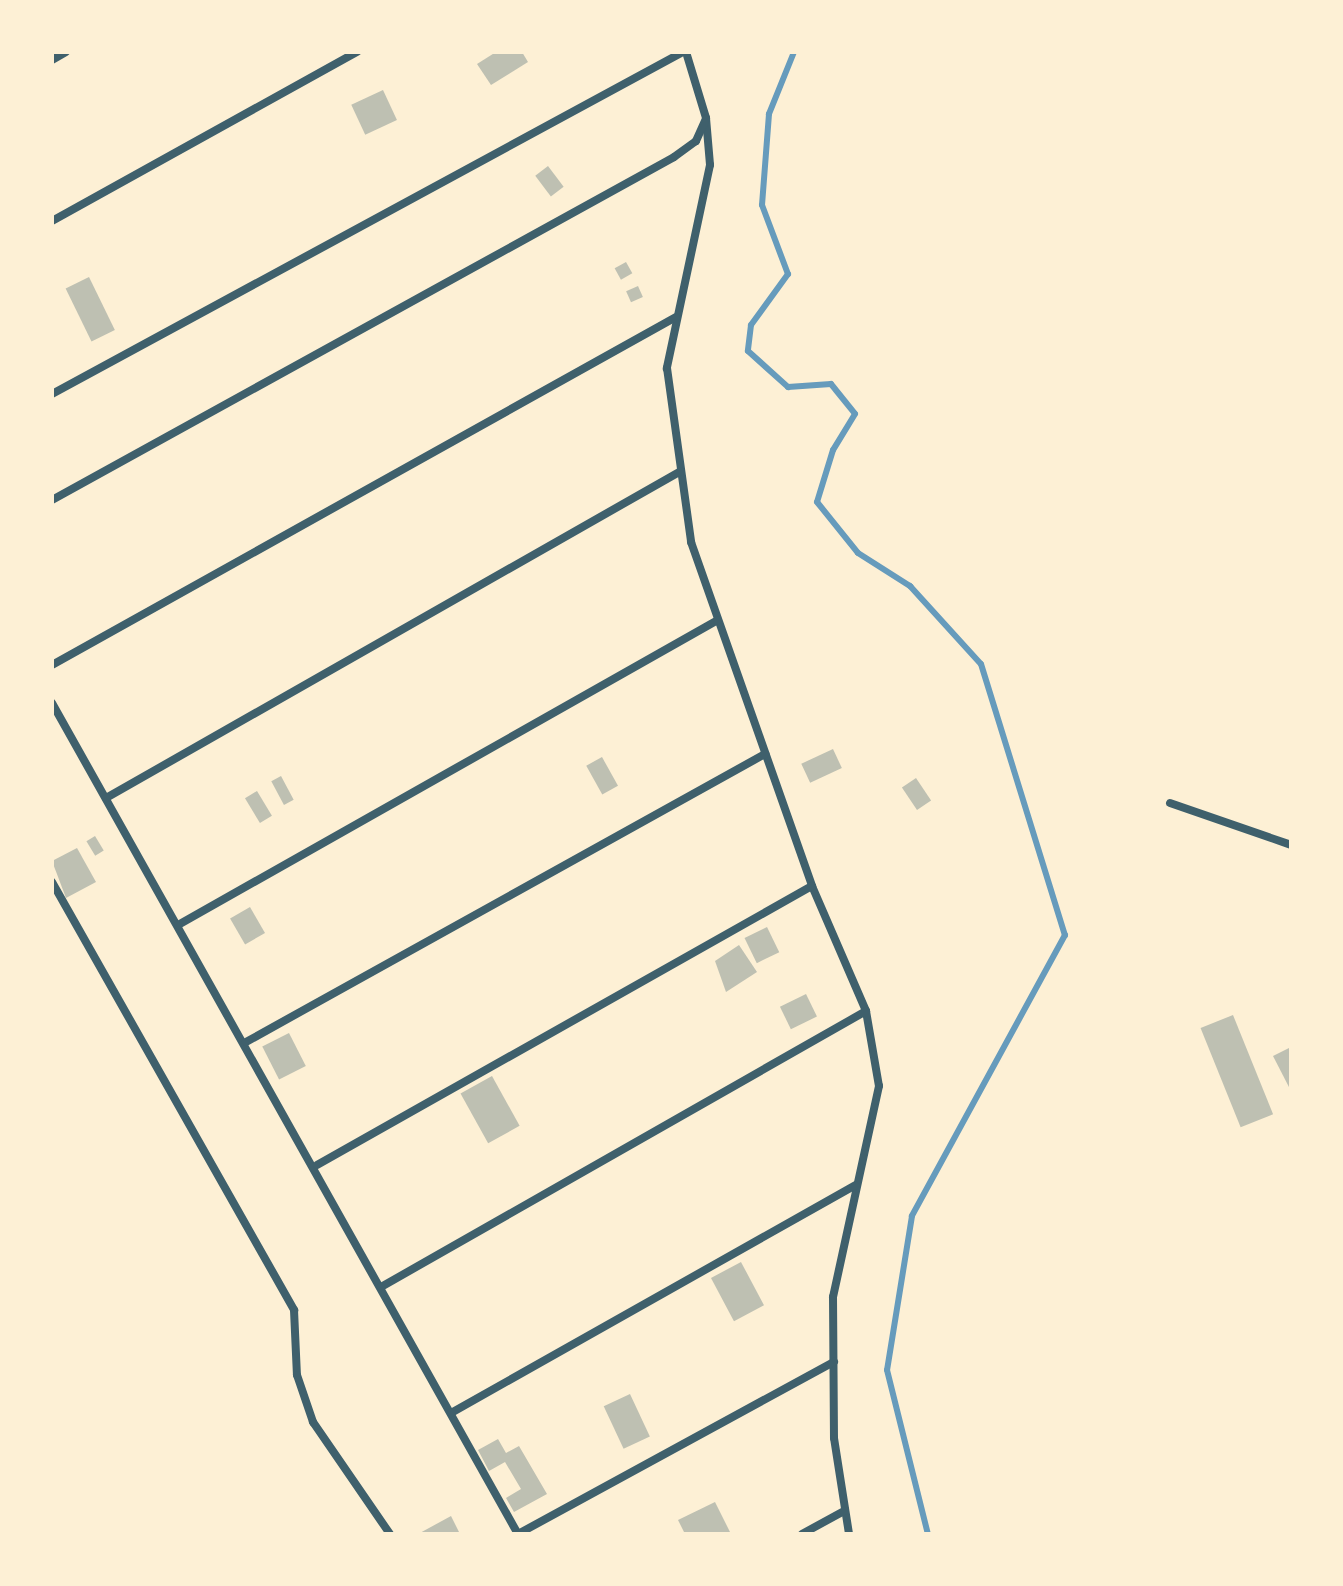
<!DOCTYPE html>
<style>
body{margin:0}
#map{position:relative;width:1343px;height:1586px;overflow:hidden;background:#fdf0d5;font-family:"Sofia Sans Condensed",sans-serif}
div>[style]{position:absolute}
.stream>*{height:6px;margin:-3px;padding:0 3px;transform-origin:3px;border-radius:3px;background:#669bbc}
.building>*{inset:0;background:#bec0b2;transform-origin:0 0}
.minor>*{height:8px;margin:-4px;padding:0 4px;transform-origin:4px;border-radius:4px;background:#3f606c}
span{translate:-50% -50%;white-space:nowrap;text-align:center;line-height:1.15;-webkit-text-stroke:7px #fdf0d5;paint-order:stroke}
.frame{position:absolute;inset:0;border:54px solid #fdf0d5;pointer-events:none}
</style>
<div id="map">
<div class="stream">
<i style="left:794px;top:52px;width:67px;rotate:112deg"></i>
<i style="left:769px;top:114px;width:91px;rotate:94.4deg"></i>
<i style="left:762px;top:205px;width:74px;rotate:69.4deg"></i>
<i style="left:788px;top:274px;width:63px;rotate:126deg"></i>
<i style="left:751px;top:325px;width:26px;rotate:97deg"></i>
<i style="left:748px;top:351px;width:54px;rotate:42deg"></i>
<i style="left:788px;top:387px;width:43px;rotate:-4deg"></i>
<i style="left:831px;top:384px;width:38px;rotate:51deg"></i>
<i style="left:855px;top:414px;width:42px;rotate:121.4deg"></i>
<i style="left:833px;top:450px;width:54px;rotate:107.1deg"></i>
<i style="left:817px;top:502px;width:65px;rotate:51.2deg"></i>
<i style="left:858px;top:553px;width:62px;rotate:32.4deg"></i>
<i style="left:910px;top:586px;width:105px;rotate:47.7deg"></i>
<i style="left:981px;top:664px;width:284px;rotate:72.8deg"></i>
<i style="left:1065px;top:935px;width:320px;rotate:118.6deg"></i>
<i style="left:912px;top:1216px;width:156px;rotate:99.2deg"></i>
<i style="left:887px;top:1370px;width:169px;rotate:76deg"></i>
</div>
<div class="building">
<i style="clip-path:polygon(496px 52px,522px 52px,528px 62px,491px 85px,477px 64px)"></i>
<i style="left:383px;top:90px;width:33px;height:35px;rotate:65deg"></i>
<i style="left:548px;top:166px;width:26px;height:16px;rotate:53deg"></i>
<i style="left:626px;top:262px;width:13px;height:13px;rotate:61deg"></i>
<i style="left:89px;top:277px;width:59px;height:26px;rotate:64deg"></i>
<i style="left:638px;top:286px;width:12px;height:13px;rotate:66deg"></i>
<i style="left:833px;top:749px;width:21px;height:35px;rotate:65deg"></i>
<i style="left:602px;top:757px;width:33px;height:18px;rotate:61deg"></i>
<i style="left:281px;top:776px;width:27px;height:11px;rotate:62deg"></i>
<i style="left:916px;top:778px;width:27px;height:17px;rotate:56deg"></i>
<i style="left:257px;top:791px;width:29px;height:14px;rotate:59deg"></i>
<i style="left:95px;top:836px;width:17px;height:10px;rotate:59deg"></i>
<i style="clip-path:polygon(77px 848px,96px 882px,66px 898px,52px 861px)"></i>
<i style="left:250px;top:907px;width:30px;height:23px;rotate:60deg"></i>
<i style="left:767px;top:927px;width:28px;height:25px;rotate:64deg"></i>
<i style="clip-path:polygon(739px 945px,757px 972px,726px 992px,715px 961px)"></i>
<i style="left:806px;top:994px;width:25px;height:29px;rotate:64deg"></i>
<i style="left:1233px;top:1015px;width:107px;height:35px;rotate:68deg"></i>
<i style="left:289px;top:1033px;width:37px;height:30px;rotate:63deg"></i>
<i style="clip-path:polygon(1291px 1047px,1291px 1091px,1273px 1056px)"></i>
<i style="left:492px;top:1076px;width:57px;height:36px;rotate:61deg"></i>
<i style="left:741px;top:1262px;width:49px;height:34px;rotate:62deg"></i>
<i style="left:630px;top:1394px;width:47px;height:29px;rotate:65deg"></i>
<i style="clip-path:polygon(498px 1439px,506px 1453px,519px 1446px,547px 1494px,514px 1512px,506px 1498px,521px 1489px,505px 1462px,489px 1471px,478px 1450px)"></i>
<i style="clip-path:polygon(715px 1502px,731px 1534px,685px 1534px,678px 1520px)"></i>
<i style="clip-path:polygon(451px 1516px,460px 1534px,418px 1534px)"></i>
</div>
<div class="minor">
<i style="left:686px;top:52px;width:69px;rotate:73.1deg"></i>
<i style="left:706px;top:118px;width:47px;rotate:85.1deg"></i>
<i style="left:710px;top:165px;width:208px;rotate:102deg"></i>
<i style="left:667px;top:368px;width:176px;rotate:82.1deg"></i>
<i style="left:691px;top:542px;width:365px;rotate:70.6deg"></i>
<i style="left:812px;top:886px;width:136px;rotate:66.6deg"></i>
<i style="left:866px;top:1011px;width:76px;rotate:80.2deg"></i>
<i style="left:879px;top:1086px;width:216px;rotate:102.3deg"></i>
<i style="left:833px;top:1297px;width:141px;rotate:89.6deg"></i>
<i style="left:834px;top:1438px;width:97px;rotate:81.1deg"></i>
<i style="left:52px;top:60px;width:16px;rotate:-30deg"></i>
<i style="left:52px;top:221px;width:349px;rotate:-29deg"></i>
<i style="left:52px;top:394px;width:715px;rotate:-28.46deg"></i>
<i style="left:52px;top:500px;width:710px;rotate:-28.87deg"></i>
<i style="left:674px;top:157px;width:27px;rotate:-36deg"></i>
<i style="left:696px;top:141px;width:24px;rotate:-66deg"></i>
<i style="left:52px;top:665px;width:714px;rotate:-29.15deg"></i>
<i style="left:52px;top:703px;width:953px;rotate:60.72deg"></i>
<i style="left:106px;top:798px;width:661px;rotate:-29.63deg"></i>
<i style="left:1170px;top:803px;width:128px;rotate:19.1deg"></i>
<i style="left:52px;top:882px;width:492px;rotate:60.5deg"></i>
<i style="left:294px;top:1310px;width:65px;rotate:87.4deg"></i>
<i style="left:297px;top:1375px;width:50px;rotate:71.2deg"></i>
<i style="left:313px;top:1422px;width:136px;rotate:55.5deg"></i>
<i style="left:178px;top:925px;width:620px;rotate:-29.46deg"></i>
<i style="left:246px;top:1042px;width:594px;rotate:-29.03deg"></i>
<i style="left:317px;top:1165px;width:568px;rotate:-29.41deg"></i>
<i style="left:381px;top:1287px;width:558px;rotate:-29.64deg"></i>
<i style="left:451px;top:1413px;width:464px;rotate:-29.4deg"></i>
<i style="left:518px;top:1534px;width:360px;rotate:-28.6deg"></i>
<i style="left:802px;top:1534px;width:48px;rotate:-28.7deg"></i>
</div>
<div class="frame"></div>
</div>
